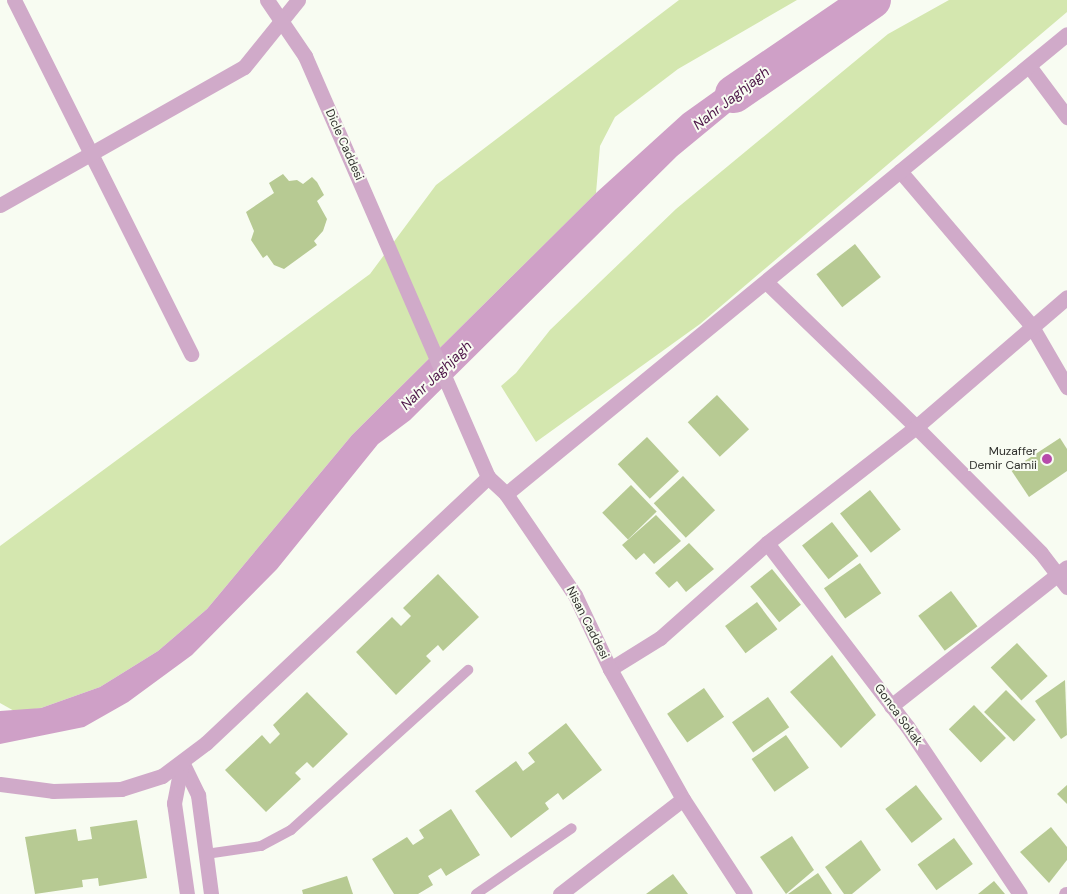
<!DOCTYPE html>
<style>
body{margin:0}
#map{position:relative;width:1067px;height:894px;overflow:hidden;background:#f8fcf2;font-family:"DM Sans",sans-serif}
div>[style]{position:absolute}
.green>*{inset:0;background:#d4e7af}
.water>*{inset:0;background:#cfa0c7}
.river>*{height:38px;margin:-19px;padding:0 19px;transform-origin:19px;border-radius:19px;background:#cfa0c7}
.building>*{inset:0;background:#b7ca93;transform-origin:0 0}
.service>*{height:10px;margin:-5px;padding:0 5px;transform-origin:5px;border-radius:5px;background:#d0aac9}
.minor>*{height:15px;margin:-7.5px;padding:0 7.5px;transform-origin:7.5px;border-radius:7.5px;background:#d0aac9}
.tertiary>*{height:15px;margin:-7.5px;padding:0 7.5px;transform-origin:7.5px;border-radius:7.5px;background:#d0aac9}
.dots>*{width:14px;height:14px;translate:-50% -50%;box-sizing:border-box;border:2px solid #f8fcf2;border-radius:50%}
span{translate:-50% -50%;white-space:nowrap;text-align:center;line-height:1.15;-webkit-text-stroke:4px #f8fcf2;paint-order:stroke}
.street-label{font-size:12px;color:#2f302c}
.poi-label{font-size:12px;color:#2f302c}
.right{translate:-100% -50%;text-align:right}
.water-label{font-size:14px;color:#4c1447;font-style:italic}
</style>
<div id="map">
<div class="green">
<i style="clip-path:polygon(679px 0,797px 0,678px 69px,615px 117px,600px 146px,596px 193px,352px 435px,207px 609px,158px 651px,100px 687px,41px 708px,16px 712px,0 703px,0 546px,370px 274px,436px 185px)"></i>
<i style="clip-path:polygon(949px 0,1067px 0,1067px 12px,700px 324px,536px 442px,501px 386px,516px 373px,550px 330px,676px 209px,888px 34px)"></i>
</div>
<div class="water">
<i style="clip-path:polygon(760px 59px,775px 64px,774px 76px,677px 156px,410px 420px,378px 444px,277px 569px,192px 655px,128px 702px,84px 727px,0 744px,0 711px,41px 708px,100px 687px,158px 651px,207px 609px,352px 435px,596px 193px,683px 114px)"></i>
</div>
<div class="river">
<i style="left:734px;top:94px;width:167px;rotate:-34.3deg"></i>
</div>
<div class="building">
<i style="clip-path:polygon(283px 174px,289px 181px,297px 180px,303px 184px,312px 177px,317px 182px,324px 195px,317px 201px,327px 219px,323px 231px,314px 241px,317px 245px,284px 269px,274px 265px,267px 255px,263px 258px,251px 240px,254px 231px,246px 212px,274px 193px,269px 183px)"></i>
<i style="left:855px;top:244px;width:42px;height:49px;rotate:52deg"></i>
<i style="left:717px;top:395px;width:47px;height:40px;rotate:47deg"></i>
<i style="left:647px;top:437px;width:47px;height:40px;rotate:47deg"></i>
<i style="clip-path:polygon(1060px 438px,1067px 449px,1067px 471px,1029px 497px,1011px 470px)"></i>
<i style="left:683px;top:476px;width:47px;height:40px;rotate:47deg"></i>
<i style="left:631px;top:485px;width:37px;height:40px;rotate:46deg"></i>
<i style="left:870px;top:490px;width:50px;height:38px;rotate:52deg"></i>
<i style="clip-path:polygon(656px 515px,681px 541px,654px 564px,644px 553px,636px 560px,622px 545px)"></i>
<i style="left:832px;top:522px;width:43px;height:38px;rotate:52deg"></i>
<i style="clip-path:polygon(689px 543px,714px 569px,686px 592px,677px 581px,669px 588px,655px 573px)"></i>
<i style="left:860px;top:563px;width:37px;height:44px;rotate:55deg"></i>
<i style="left:772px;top:569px;width:46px;height:28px;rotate:51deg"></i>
<i style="clip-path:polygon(438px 574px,479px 617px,443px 651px,438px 645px,426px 656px,431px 661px,396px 695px,356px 652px,392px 617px,401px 626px,411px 616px,403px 608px)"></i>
<i style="left:951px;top:591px;width:44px;height:41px;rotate:53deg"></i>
<i style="left:757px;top:602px;width:34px;height:40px;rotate:53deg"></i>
<i style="left:1017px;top:643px;width:45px;height:36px;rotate:47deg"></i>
<i style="clip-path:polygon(832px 655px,876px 715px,841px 748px,790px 692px)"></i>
<i style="clip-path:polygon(1065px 680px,1067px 735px,1061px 739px,1035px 701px)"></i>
<i style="left:704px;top:688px;width:35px;height:45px;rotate:55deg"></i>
<i style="left:1006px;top:690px;width:42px;height:31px;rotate:45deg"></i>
<i style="clip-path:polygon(307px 692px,348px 734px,313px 768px,307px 762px,295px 773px,301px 779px,266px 812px,225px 770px,262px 735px,270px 744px,280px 734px,273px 725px)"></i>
<i style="left:768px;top:697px;width:37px;height:44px;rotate:55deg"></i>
<i style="left:974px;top:705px;width:46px;height:35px;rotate:46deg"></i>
<i style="clip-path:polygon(566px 723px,602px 770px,563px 800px,558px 793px,545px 803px,549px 809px,511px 838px,475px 791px,516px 761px,523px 771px,535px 762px,528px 753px)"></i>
<i style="left:786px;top:735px;width:40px;height:42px;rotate:55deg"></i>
<i style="left:916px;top:785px;width:43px;height:39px;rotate:52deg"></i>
<i style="clip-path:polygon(1067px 785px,1067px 804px,1057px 794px)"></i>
<i style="clip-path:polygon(451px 809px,480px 855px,446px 876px,441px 868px,428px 876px,433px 885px,418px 894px,394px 894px,372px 859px,407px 837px,413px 845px,424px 838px,419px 830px)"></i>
<i style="clip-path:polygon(137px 820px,147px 878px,99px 886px,98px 878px,82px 880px,83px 887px,35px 894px,25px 837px,76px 829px,78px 841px,92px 839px,90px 827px)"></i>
<i style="clip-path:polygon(1051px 827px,1067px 847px,1067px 860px,1049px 883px,1020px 852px)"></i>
<i style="clip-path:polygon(792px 836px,814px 870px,786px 894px,760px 857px)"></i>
<i style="left:954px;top:838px;width:32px;height:45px;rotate:54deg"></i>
<i style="clip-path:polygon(861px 840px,881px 870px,852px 894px,844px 894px,825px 867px)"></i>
<i style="clip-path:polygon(818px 873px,832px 894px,788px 894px)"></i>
<i style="clip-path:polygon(673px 874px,688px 894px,646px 894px)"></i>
<i style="clip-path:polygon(347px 876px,353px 894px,303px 894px,302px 890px)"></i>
<i style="clip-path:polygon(994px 881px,1005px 894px,978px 894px)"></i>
</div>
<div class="service">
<i style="left:206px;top:854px;width:56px;rotate:-8.3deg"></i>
<i style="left:261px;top:846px;width:34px;rotate:-28deg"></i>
<i style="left:291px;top:830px;width:239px;rotate:-42.1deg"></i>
<i style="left:476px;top:894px;width:116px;rotate:-34.5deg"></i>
</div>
<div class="minor">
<i style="left:14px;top:0;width:396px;rotate:63.4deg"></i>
<i style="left:1029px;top:66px;width:64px;rotate:53.3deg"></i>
<i style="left:900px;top:171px;width:202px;rotate:49.6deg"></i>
<i style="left:1031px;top:325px;width:72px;rotate:59.9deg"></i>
<i style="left:0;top:205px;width:280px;rotate:-29.5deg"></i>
<i style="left:244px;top:67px;width:86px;rotate:-51.1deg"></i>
<i style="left:766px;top:282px;width:209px;rotate:44deg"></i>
<i style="left:916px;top:427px;width:177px;rotate:45.2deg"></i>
<i style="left:1041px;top:553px;width:43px;rotate:52.6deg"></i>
<i style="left:506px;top:494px;width:725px;rotate:-39.35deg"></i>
<i style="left:767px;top:543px;width:230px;rotate:52.6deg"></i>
<i style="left:907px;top:726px;width:202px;rotate:56.1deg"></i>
<i style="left:610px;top:669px;width:59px;rotate:-31.8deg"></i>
<i style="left:660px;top:638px;width:143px;rotate:-41.6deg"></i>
<i style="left:767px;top:543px;width:189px;rotate:-37.9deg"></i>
<i style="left:916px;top:427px;width:199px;rotate:-40.7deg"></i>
<i style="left:891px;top:706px;width:224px;rotate:-38.3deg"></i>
<i style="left:182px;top:762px;width:37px;rotate:64deg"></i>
<i style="left:198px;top:795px;width:100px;rotate:82.5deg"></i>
<i style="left:182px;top:762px;width:42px;rotate:101deg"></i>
<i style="left:174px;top:803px;width:92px;rotate:81.9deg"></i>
<i style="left:0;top:784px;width:53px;rotate:7.5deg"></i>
<i style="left:53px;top:791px;width:68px;rotate:-1.7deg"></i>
<i style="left:121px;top:789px;width:43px;rotate:-17.6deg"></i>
<i style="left:162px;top:776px;width:55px;rotate:-36.9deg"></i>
<i style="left:206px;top:743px;width:388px;rotate:-43.3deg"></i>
<i style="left:560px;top:894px;width:155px;rotate:-37.7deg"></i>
<i style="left:1066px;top:894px;width:1px"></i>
</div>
<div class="tertiary">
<i style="left:267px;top:0;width:68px;rotate:55.8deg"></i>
<i style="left:305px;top:56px;width:459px;rotate:66.5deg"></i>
<i style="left:488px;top:477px;width:25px;rotate:43deg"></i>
<i style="left:506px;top:494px;width:122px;rotate:55.7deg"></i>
<i style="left:575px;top:595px;width:82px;rotate:64.7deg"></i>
<i style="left:610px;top:669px;width:149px;rotate:60.7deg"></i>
<i style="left:683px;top:799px;width:113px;rotate:56.9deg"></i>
</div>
<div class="dots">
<i style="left:1047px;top:459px;background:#b74bab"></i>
</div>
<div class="street-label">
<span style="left:344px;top:145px;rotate:66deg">Dicle Caddesi</span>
<span style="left:587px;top:623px;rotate:63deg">Nisan Caddesi</span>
<span style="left:898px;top:715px;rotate:54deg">Gonca Sokak</span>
</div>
<div class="poi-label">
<span class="right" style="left:1037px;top:459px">Muzaffer<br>Demir Camii</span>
</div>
<div class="water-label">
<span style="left:731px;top:98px;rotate:-38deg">Nahr Jaghjagh</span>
<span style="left:436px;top:375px;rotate:-44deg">Nahr Jaghjagh</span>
</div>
</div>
